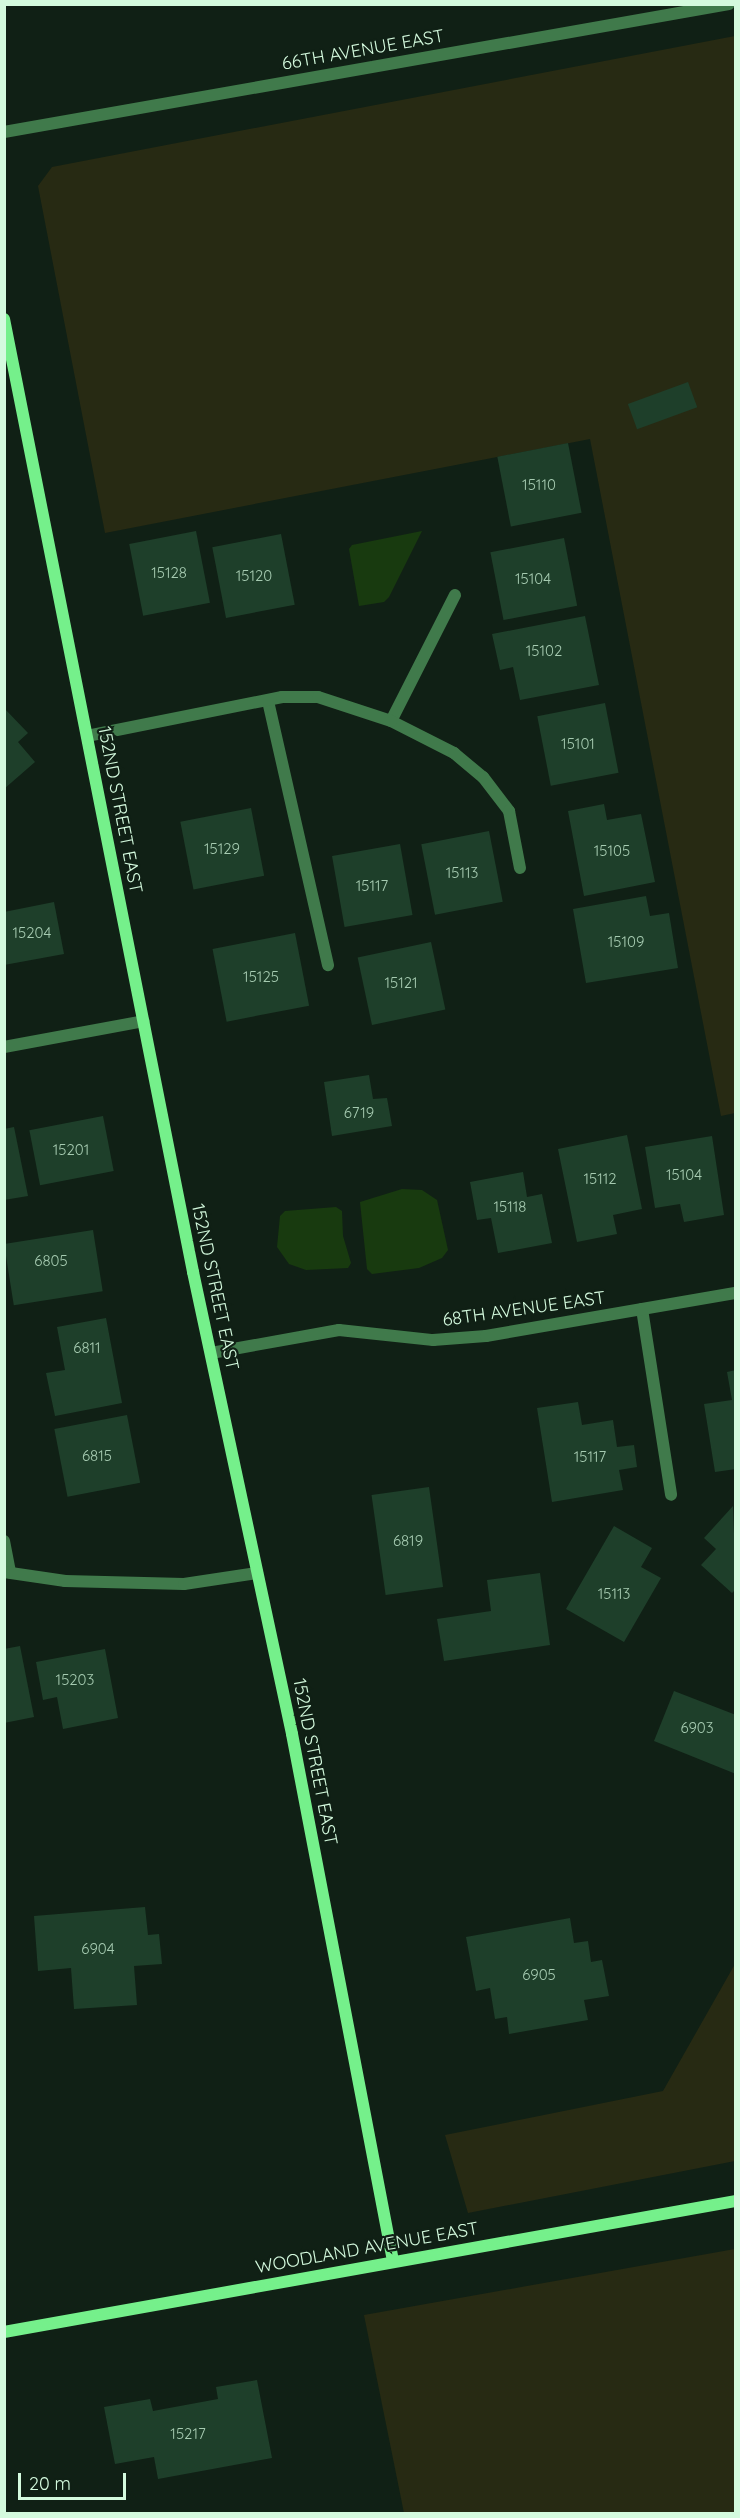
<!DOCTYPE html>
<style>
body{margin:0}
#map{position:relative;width:740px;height:2518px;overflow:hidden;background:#102015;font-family:Quicksand,sans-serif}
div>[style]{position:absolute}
.green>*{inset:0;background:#272a13}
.water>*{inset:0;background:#183a0f}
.building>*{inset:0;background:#1e3f2a;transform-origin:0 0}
.lane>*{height:12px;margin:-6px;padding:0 6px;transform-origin:6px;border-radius:6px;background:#407a4b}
.street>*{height:12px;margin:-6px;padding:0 6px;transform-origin:6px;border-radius:6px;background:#407a4b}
.secondary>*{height:12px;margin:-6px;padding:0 6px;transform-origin:6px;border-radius:6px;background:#75f08b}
span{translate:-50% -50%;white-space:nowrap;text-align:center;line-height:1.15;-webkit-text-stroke:4.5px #102015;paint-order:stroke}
.number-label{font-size:15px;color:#a6cbb1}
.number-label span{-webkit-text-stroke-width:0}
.street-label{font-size:18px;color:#d4fade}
.frame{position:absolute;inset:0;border:6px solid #d4fade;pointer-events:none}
.scale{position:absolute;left:18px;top:2473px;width:108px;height:27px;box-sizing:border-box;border:3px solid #d4fade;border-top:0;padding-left:8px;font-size:18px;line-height:21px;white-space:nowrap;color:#d4fade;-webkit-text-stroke:4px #102015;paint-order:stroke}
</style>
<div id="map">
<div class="green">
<i style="clip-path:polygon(735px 36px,735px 1113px,721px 1116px,590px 439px,105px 533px,38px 186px,52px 167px)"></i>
<i style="clip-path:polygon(735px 1964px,735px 2161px,468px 2213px,445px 2135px,663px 2091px)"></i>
<i style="clip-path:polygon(735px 2249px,735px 2513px,404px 2513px,364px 2315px)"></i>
</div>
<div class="water">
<i style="clip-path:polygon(422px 531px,389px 597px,384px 602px,359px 606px,349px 549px,352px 545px)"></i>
<i style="clip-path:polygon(402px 1189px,422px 1190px,437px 1200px,448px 1250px,442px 1258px,419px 1268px,372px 1274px,367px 1269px,360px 1202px)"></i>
<i style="clip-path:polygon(336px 1207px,342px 1211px,343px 1236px,351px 1263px,348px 1268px,306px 1270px,289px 1264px,277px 1247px,280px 1216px,285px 1211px)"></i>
</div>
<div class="building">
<i style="left:688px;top:382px;width:27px;height:64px;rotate:70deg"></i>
<i style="left:568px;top:443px;width:71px;height:72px;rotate:79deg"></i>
<i style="left:196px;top:531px;width:73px;height:68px;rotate:79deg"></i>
<i style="left:281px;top:534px;width:72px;height:70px;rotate:79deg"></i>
<i style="left:564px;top:538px;width:69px;height:75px;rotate:79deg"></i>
<i style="clip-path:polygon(585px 616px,599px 685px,520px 700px,513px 667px,500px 670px,492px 634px)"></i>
<i style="left:605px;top:703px;width:71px;height:69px;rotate:79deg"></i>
<i style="clip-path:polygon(4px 708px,28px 733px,18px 742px,35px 762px,4px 789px)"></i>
<i style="clip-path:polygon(604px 804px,607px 820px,641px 814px,655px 882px,584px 896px,568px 811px)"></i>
<i style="left:251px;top:808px;width:69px;height:72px;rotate:79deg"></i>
<i style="left:489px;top:831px;width:72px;height:69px;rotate:79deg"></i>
<i style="left:400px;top:844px;width:72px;height:69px;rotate:80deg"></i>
<i style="clip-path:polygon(646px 896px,650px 916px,669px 913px,678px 968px,586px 983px,573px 909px)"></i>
<i style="clip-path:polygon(54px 902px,64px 954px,4px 965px,4px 912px)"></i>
<i style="left:295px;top:933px;width:74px;height:84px;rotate:79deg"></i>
<i style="left:431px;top:942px;width:69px;height:75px;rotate:78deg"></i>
<i style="clip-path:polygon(369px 1075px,373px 1099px,387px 1098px,392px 1126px,332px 1136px,324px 1082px)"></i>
<i style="left:103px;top:1116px;width:56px;height:75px;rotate:79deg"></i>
<i style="clip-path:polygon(14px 1127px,28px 1196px,4px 1200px,4px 1129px)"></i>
<i style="clip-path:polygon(627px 1135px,642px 1209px,613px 1215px,617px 1234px,577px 1242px,558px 1149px)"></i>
<i style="clip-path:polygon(712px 1136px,724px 1215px,684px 1222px,680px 1204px,655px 1208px,645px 1147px)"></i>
<i style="clip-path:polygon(523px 1172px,527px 1197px,542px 1194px,552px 1243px,498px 1253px,491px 1218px,477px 1220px,470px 1182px)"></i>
<i style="left:93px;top:1230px;width:62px;height:90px;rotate:81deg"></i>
<i style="clip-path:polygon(106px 1318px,122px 1403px,55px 1416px,46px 1373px,65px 1370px,57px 1327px)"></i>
<i style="clip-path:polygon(736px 1370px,736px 1469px,715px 1472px,704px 1404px,732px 1400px,727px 1372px)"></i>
<i style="clip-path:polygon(578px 1402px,582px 1425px,613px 1420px,617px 1447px,634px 1445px,637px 1467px,619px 1470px,623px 1490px,552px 1502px,537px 1408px)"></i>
<i style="left:127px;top:1415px;width:69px;height:74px;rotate:79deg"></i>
<i style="left:429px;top:1487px;width:101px;height:58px;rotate:82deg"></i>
<i style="clip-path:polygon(733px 1506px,736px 1589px,732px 1593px,701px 1565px,716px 1549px,704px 1538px)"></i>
<i style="clip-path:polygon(614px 1526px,652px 1548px,641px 1567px,661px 1578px,624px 1642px,566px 1609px)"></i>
<i style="clip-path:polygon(540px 1573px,550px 1645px,444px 1661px,437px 1619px,491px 1611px,487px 1580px)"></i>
<i style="clip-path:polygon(20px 1646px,34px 1717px,4px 1723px,4px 1649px)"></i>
<i style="clip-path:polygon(105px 1649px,118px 1718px,63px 1729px,57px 1697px,43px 1700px,36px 1662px)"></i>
<i style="clip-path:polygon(674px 1691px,736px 1715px,736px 1774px,654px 1741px)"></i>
<i style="clip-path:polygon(145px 1907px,148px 1935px,159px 1934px,162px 1964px,134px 1966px,137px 2005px,74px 2009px,71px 1968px,38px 1971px,34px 1916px)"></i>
<i style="clip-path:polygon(570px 1918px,574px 1943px,588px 1941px,591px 1962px,602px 1960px,609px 1996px,584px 2000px,588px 2020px,509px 2034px,507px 2017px,495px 2019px,490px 1988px,476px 1991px,466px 1937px)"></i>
<i style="clip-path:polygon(257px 2380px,272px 2458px,158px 2479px,154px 2457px,115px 2464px,104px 2407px,150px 2399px,153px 2411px,218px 2399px,216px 2387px)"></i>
</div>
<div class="lane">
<i style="left:455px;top:595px;width:141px;rotate:116.9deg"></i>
<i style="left:391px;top:721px;width:71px;rotate:26.9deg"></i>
<i style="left:454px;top:753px;width:38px;rotate:40deg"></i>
<i style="left:483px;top:777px;width:43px;rotate:52.6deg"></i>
<i style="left:509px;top:811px;width:58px;rotate:79.1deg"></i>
<i style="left:268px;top:701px;width:271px;rotate:77.2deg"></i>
<i style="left:642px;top:1309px;width:188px;rotate:81.1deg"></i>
</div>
<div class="street">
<i style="left:4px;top:132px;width:736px;rotate:-10.01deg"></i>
<i style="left:87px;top:736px;width:199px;rotate:-11.3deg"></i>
<i style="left:282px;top:697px;width:36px"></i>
<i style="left:318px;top:697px;width:77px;rotate:18.2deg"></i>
<i style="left:4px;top:1047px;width:142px;rotate:-10.5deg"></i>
<i style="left:211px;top:1353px;width:130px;rotate:-10.2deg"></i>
<i style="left:339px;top:1330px;width:95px;rotate:6.1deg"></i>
<i style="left:433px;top:1340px;width:53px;rotate:-4.3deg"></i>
<i style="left:486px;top:1336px;width:254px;rotate:-9.8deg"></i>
<i style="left:4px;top:1541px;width:32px;rotate:79deg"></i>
<i style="left:4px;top:1572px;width:62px;rotate:8.4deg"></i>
<i style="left:65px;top:1581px;width:119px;rotate:1.4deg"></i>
<i style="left:184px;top:1584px;width:74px;rotate:-8.6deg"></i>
</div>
<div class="secondary">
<i style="left:4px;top:319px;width:972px;rotate:78.78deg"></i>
<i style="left:193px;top:1272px;width:472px;rotate:77.9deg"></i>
<i style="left:292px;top:1734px;width:537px;rotate:79.15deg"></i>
<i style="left:4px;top:2332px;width:744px;rotate:-10.15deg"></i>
</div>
<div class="number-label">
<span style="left:539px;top:485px">15110</span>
<span style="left:169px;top:573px">15128</span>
<span style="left:254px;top:576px">15120</span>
<span style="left:533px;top:579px">15104</span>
<span style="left:544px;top:651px">15102</span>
<span style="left:578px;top:744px">15101</span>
<span style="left:222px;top:849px">15129</span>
<span style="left:612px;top:851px">15105</span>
<span style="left:462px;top:873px">15113</span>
<span style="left:372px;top:886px">15117</span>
<span style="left:32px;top:933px">15204</span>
<span style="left:626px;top:942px">15109</span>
<span style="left:261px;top:977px">15125</span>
<span style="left:401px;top:983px">15121</span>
<span style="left:359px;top:1113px">6719</span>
<span style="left:71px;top:1150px">15201</span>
<span style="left:684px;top:1175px">15104</span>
<span style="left:600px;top:1179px">15112</span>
<span style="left:510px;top:1207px">15118</span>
<span style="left:51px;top:1261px">6805</span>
<span style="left:87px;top:1348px">6811</span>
<span style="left:97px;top:1456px">6815</span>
<span style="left:590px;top:1457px">15117</span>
<span style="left:408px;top:1541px">6819</span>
<span style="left:614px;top:1594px">15113</span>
<span style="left:75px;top:1680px">15203</span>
<span style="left:697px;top:1728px">6903</span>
<span style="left:98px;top:1949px">6904</span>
<span style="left:539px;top:1975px">6905</span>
<span style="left:188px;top:2434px">15217</span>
</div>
<div class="street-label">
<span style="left:363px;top:50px;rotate:-10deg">66TH AVENUE EAST</span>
<span style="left:120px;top:810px;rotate:79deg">152ND STREET EAST</span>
<span style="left:215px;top:1287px;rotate:78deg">152ND STREET EAST</span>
<span style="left:524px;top:1309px;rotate:-8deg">68TH AVENUE EAST</span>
<span style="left:315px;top:1762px;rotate:79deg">152ND STREET EAST</span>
<span style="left:367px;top:2248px;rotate:-10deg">WOODLAND AVENUE EAST</span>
</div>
<div class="frame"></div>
<div class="scale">20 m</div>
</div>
